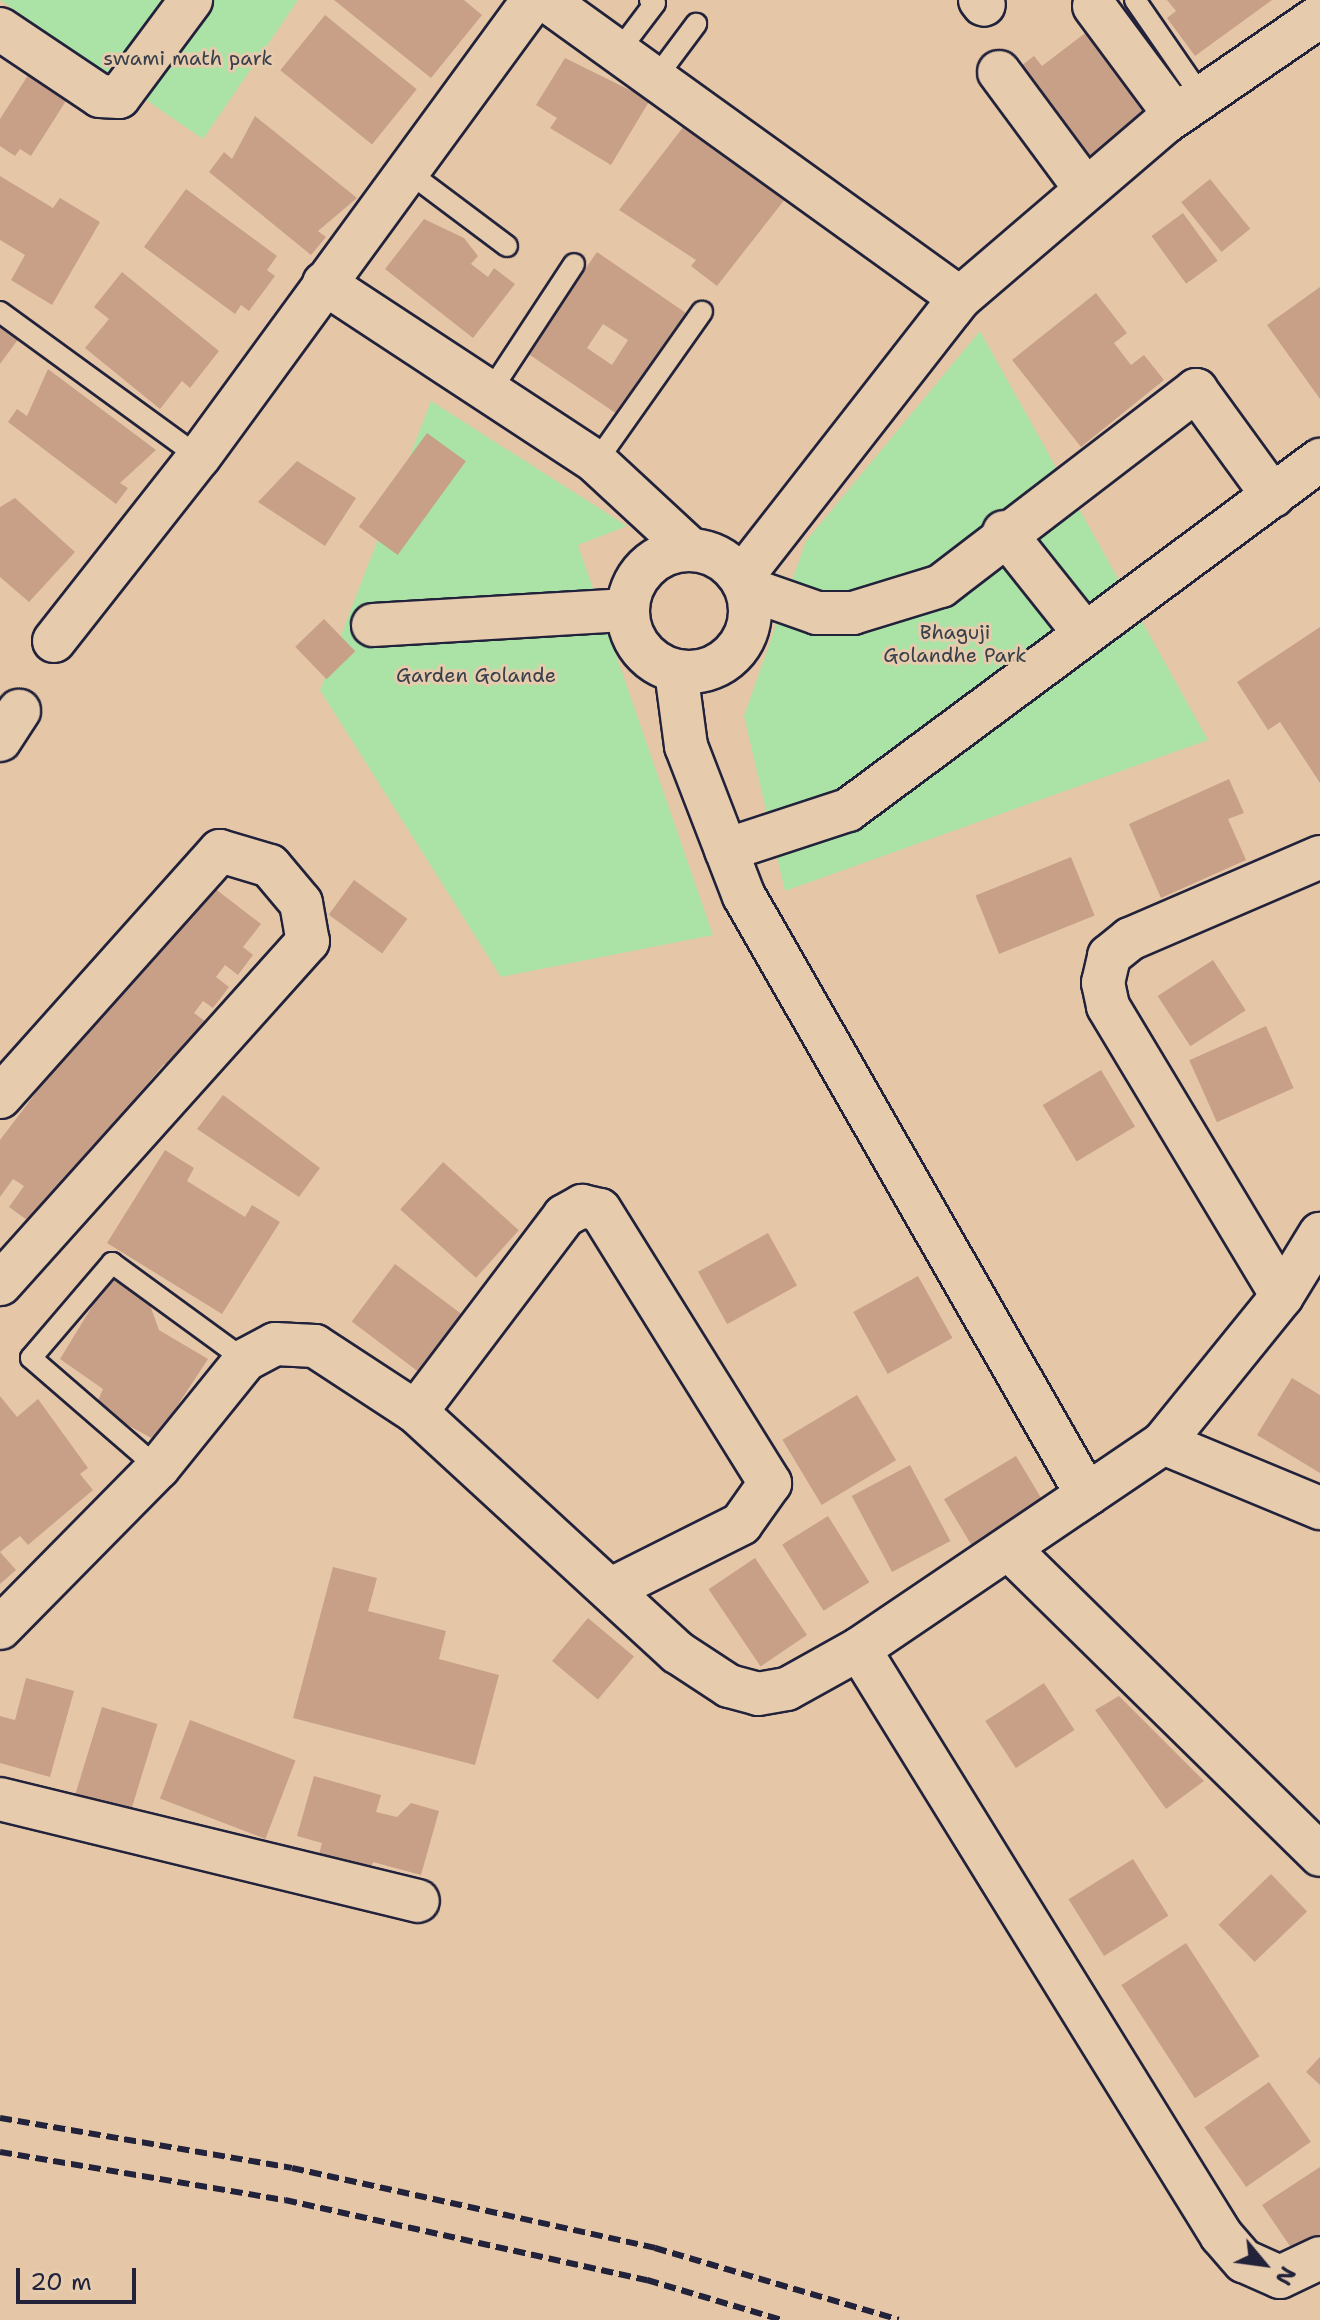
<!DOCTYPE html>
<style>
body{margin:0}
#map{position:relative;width:1320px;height:2320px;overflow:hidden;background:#e5c7a8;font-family:"Shantell Sans",sans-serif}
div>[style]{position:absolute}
.green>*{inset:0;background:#abe2a6}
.building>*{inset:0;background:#c8a087;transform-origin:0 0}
.roads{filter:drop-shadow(2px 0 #22223b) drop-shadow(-2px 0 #22223b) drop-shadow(0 2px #22223b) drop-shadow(0 -2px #22223b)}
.service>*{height:20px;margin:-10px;padding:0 10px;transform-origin:10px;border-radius:10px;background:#e6cbad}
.minor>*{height:42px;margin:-21px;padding:0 21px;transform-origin:21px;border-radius:21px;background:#e6cbad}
.minor>.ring{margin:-21px;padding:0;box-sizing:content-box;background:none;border:42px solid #e6cbad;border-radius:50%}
.rail>*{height:6px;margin-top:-3px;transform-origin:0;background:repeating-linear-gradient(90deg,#22223b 0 12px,transparent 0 18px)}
span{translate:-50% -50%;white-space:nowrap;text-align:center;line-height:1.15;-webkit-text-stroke:6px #e6cbad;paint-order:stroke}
.park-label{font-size:20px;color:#373f4b}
.north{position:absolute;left:1224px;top:2224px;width:80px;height:80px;-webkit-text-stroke:6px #e6cbad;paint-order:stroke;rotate:119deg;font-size:22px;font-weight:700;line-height:32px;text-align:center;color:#22223b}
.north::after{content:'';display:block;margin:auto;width:28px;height:36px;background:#22223b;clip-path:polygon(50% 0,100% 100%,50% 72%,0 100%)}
.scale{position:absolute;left:16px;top:2268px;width:120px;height:36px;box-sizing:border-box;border:4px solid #22223b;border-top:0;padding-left:10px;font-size:24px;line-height:28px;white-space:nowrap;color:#22223b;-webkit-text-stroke:6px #e6cbad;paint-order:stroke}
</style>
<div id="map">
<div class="green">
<i style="clip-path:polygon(0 0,298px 0,203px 139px)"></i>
<i style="clip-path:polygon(980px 331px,1208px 740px,785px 891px,744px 716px,806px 541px)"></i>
<i style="clip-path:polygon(431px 401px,627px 526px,578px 545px,713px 935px,501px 977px,320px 690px)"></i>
</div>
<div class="building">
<i style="clip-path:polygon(334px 0,464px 0,482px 15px,431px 78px)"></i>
<i style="clip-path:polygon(1167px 0,1272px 0,1195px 56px,1167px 18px,1176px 11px)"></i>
<i style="left:325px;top:15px;width:118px;height:71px;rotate:39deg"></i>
<i style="clip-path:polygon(1097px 24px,1163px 109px,1085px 169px,1012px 73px,1034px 56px,1042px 66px)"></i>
<i style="clip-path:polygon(565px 58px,650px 100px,611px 165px,550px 128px,557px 118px,536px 105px)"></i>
<i style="clip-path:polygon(32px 69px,71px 93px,31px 156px,20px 149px,15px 156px,0 146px,0 119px)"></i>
<i style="clip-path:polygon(255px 116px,357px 198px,318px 231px,326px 237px,311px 255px,209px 172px,224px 152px,232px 159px)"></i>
<i style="clip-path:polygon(691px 117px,717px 147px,789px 194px,717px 286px,691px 266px,696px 260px,619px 210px)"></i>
<i style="clip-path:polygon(0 176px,53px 208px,60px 198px,100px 222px,52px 305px,11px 280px,25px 255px,0 240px)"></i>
<i style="left:1210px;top:179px;width:64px;height:37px;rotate:51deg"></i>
<i style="clip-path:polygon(186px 189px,277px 256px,267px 270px,275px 276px,249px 311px,241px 305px,235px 314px,144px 247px)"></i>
<i style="left:1183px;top:213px;width:59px;height:39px;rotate:54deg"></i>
<i style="clip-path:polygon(424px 219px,464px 238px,478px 256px,471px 264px,488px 277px,494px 268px,515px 284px,473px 338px,385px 269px)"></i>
<i style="clip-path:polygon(evenodd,597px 252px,686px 313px,617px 414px,527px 353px,597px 252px,603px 324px,628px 340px,612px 365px,587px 348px,603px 324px)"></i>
<i style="clip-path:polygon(122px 272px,219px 351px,190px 388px,182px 381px,160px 409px,85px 348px,109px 319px,94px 307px)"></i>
<i style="clip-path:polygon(1320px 287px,1320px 399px,1267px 325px)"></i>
<i style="clip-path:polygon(1096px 293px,1127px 333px,1114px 343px,1131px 365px,1144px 355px,1164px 380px,1081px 447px,1012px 360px)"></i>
<i style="clip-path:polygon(0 325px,19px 338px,0 364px)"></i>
<i style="clip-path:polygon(48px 369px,156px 450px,120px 483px,128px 488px,116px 504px,8px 422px,17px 409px,27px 416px)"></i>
<i style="left:427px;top:433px;width:48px;height:116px;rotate:36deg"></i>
<i style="clip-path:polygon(297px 461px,356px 498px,325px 546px,258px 502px)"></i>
<i style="clip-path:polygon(15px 498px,75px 552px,29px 602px,0 577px,0 507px)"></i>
<i style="left:324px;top:619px;width:45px;height:40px;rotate:46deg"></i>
<i style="clip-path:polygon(1320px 627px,1320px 783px,1280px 722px,1268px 730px,1237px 682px)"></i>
<i style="clip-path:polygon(1229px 779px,1244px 813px,1228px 819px,1246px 860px,1161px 898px,1129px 824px)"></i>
<i style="left:1071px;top:857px;width:63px;height:103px;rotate:68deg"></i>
<i style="clip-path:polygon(200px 877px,261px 924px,243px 947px,253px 955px,238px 975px,225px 965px,216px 977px,229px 987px,213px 1008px,203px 1001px,194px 1013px,209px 1024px,174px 1072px,164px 1064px,31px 1223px,9px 1207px,24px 1186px,13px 1179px,0 1197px,0 1140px)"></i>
<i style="left:354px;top:880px;width:66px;height:43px;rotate:36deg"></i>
<i style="left:1213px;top:960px;width:60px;height:66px;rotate:57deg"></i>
<i style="left:1266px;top:1026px;width:68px;height:84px;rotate:66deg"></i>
<i style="left:1101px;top:1070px;width:66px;height:68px;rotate:59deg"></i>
<i style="clip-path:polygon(223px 1095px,320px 1168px,299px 1197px,197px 1129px)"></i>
<i style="clip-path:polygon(165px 1150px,194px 1168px,187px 1181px,245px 1217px,252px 1205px,280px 1222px,222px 1314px,107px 1243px)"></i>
<i style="left:443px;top:1162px;width:102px;height:64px;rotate:42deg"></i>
<i style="left:768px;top:1233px;width:60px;height:80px;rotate:61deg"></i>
<i style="left:395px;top:1264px;width:104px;height:72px;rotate:37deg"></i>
<i style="left:918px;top:1276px;width:71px;height:74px;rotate:61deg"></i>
<i style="clip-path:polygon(110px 1277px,150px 1305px,159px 1330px,208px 1359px,155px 1440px,95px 1407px,103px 1389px,60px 1359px)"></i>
<i style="clip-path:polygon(1292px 1378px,1320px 1395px,1320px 1473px,1257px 1435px)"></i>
<i style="left:857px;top:1395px;width:76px;height:87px;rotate:59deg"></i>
<i style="clip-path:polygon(0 1396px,17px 1417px,38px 1399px,88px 1468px,80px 1474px,93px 1490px,28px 1545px,20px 1536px,0 1552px,16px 1570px,0 1584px)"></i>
<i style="left:1016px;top:1456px;width:55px;height:84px;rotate:59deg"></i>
<i style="left:910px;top:1465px;width:86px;height:66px;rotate:62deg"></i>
<i style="left:828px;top:1516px;width:78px;height:54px;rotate:58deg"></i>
<i style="left:755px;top:1558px;width:93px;height:56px;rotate:56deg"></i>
<i style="clip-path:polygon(333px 1567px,377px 1578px,368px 1611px,446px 1631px,439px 1659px,499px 1675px,475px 1765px,293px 1718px)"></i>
<i style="left:588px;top:1618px;width:60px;height:56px;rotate:40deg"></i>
<i style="clip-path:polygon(26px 1678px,74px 1691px,50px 1777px,0 1763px,0 1716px,15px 1720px)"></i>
<i style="left:1044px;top:1683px;width:56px;height:70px;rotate:57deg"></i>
<i style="clip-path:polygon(1119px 1696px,1204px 1781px,1166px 1809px,1095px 1710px)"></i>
<i style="left:102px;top:1707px;width:58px;height:101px;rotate:17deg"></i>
<i style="left:190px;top:1720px;width:113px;height:84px;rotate:21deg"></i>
<i style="clip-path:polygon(314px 1776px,381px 1795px,376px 1812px,397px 1817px,411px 1803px,439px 1811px,421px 1875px,373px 1862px,369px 1873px,318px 1858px,322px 1843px,297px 1836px)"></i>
<i style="left:1133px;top:1859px;width:67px;height:76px;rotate:58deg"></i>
<i style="left:1271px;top:1874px;width:52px;height:73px;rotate:46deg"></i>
<i style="left:1186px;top:1943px;width:135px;height:77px;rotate:57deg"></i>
<i style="clip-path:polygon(1320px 2057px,1320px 2085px,1306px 2072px)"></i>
<i style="left:1269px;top:2082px;width:73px;height:79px;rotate:55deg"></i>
<i style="clip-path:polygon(1320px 2167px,1320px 2239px,1296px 2255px,1262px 2205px)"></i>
</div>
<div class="roads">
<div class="service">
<i style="left:1135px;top:0;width:118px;rotate:55.4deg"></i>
<i style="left:618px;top:52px;width:61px;rotate:-52.9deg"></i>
<i style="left:655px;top:3px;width:6px;rotate:-149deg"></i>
<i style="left:655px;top:79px;width:69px;rotate:-53.3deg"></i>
<i style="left:407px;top:171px;width:125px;rotate:36.9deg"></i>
<i style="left:0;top:312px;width:246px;rotate:36.1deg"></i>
<i style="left:490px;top:392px;width:153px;rotate:-56.7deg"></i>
<i style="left:596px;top:462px;width:184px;rotate:-54.8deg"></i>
<i style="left:158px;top:1468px;width:168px;rotate:-139.1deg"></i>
<i style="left:31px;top:1358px;width:125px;rotate:-49.5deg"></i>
<i style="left:112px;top:1263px;width:165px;rotate:36.1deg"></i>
</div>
<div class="minor">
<i style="left:546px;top:0;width:510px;rotate:35.75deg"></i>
<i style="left:980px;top:0;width:6px;rotate:51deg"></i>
<i style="left:1094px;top:6px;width:136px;rotate:53.4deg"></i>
<i style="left:0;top:29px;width:120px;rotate:33.8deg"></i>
<i style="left:100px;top:96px;width:19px;rotate:3deg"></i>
<i style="left:119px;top:97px;width:121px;rotate:-53.4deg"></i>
<i style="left:999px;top:72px;width:143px;rotate:53.5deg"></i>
<i style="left:324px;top:283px;width:326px;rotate:33.3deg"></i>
<i style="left:596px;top:462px;width:129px;rotate:42.8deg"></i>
<i style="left:1004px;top:532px;width:130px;rotate:51.5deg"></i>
<i class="ring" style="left:628px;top:550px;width:80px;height:80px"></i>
<i style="left:741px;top:578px;width:355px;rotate:-52deg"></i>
<i style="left:960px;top:298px;width:269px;rotate:-40.6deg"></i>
<i style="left:1164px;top:123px;width:189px;rotate:-34.4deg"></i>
<i style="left:746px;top:588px;width:75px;rotate:19.4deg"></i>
<i style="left:817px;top:613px;width:36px"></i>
<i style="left:853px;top:613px;width:92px;rotate:-17.1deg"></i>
<i style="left:941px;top:586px;width:322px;rotate:-37.5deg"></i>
<i style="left:1196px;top:390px;width:131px;rotate:54deg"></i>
<i style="left:373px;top:625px;width:255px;rotate:-3.4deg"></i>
<i style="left:54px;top:641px;width:234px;rotate:-51.8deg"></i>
<i style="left:199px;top:457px;width:566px;rotate:-53.84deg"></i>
<i style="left:676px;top:671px;width:76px;rotate:82.4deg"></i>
<i style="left:686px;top:746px;width:161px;rotate:68.9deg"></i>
<i style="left:744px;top:896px;width:690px;rotate:60.2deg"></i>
<i style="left:0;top:740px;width:35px;rotate:-57deg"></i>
<i style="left:726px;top:850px;width:128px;rotate:-18.2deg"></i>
<i style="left:848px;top:810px;width:588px;rotate:-36.56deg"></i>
<i style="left:0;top:1097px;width:330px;rotate:-48.2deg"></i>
<i style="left:220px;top:851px;width:52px;rotate:16.7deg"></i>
<i style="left:270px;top:866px;width:48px;rotate:50deg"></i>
<i style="left:301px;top:903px;width:39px;rotate:80deg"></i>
<i style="left:308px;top:941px;width:461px;rotate:131.9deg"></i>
<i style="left:1282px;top:1296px;width:338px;rotate:-121deg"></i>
<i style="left:1108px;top:1006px;width:24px;rotate:-102deg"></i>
<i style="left:1103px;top:983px;width:28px;rotate:-77deg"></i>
<i style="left:1109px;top:956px;width:27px;rotate:-39deg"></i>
<i style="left:1130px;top:939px;width:207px;rotate:-23.3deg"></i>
<i style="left:416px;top:1412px;width:246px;rotate:-52.9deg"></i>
<i style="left:564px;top:1216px;width:21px;rotate:-29deg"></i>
<i style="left:582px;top:1206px;width:18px;rotate:13deg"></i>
<i style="left:600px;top:1210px;width:322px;rotate:58.1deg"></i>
<i style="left:770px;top:1483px;width:50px;rotate:125.3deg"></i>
<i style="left:741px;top:1524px;width:145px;rotate:153.4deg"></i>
<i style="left:1163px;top:1443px;width:170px;rotate:22.5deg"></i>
<i style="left:1010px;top:1550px;width:435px;rotate:44.5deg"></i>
<i style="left:0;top:1628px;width:225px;rotate:-45.4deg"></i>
<i style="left:158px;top:1468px;width:139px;rotate:-51.1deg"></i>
<i style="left:245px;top:1360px;width:34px;rotate:-28deg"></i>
<i style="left:275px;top:1344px;width:40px;rotate:2.9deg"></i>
<i style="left:315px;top:1346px;width:121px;rotate:33.2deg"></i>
<i style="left:416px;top:1412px;width:355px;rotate:42.6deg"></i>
<i style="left:677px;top:1652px;width:62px;rotate:33.2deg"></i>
<i style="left:729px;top:1686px;width:30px;rotate:15deg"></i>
<i style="left:758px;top:1694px;width:29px;rotate:-10deg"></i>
<i style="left:787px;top:1689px;width:82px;rotate:-29.1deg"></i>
<i style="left:859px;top:1649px;width:367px;rotate:-34.1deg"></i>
<i style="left:1163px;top:1443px;width:189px;rotate:-51deg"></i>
<i style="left:1282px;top:1296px;width:73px;rotate:-58.5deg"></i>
<i style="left:859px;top:1649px;width:689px;rotate:58.29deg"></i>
<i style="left:1221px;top:2235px;width:35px;rotate:49deg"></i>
<i style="left:1244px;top:2261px;width:39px;rotate:24deg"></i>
<i style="left:1280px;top:2277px;width:44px;rotate:-25.4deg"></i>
<i style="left:0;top:1799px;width:430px;rotate:13.7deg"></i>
</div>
</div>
<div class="rail">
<i style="left:0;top:2118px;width:296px;rotate:9.7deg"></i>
<i style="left:292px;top:2168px;width:372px;rotate:12.4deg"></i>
<i style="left:655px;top:2248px;width:254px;rotate:16.4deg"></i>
<i style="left:0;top:2152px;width:289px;rotate:9.6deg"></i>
<i style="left:285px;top:2200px;width:371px;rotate:12.5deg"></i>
<i style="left:647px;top:2280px;width:141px;rotate:16.5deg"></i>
</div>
<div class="park-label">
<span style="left:188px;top:58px">swami math park</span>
<span style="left:955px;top:644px">Bhaguji<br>Golandhe Park</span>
<span style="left:476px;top:675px">Garden Golande</span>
</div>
<div class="north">N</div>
<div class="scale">20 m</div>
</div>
